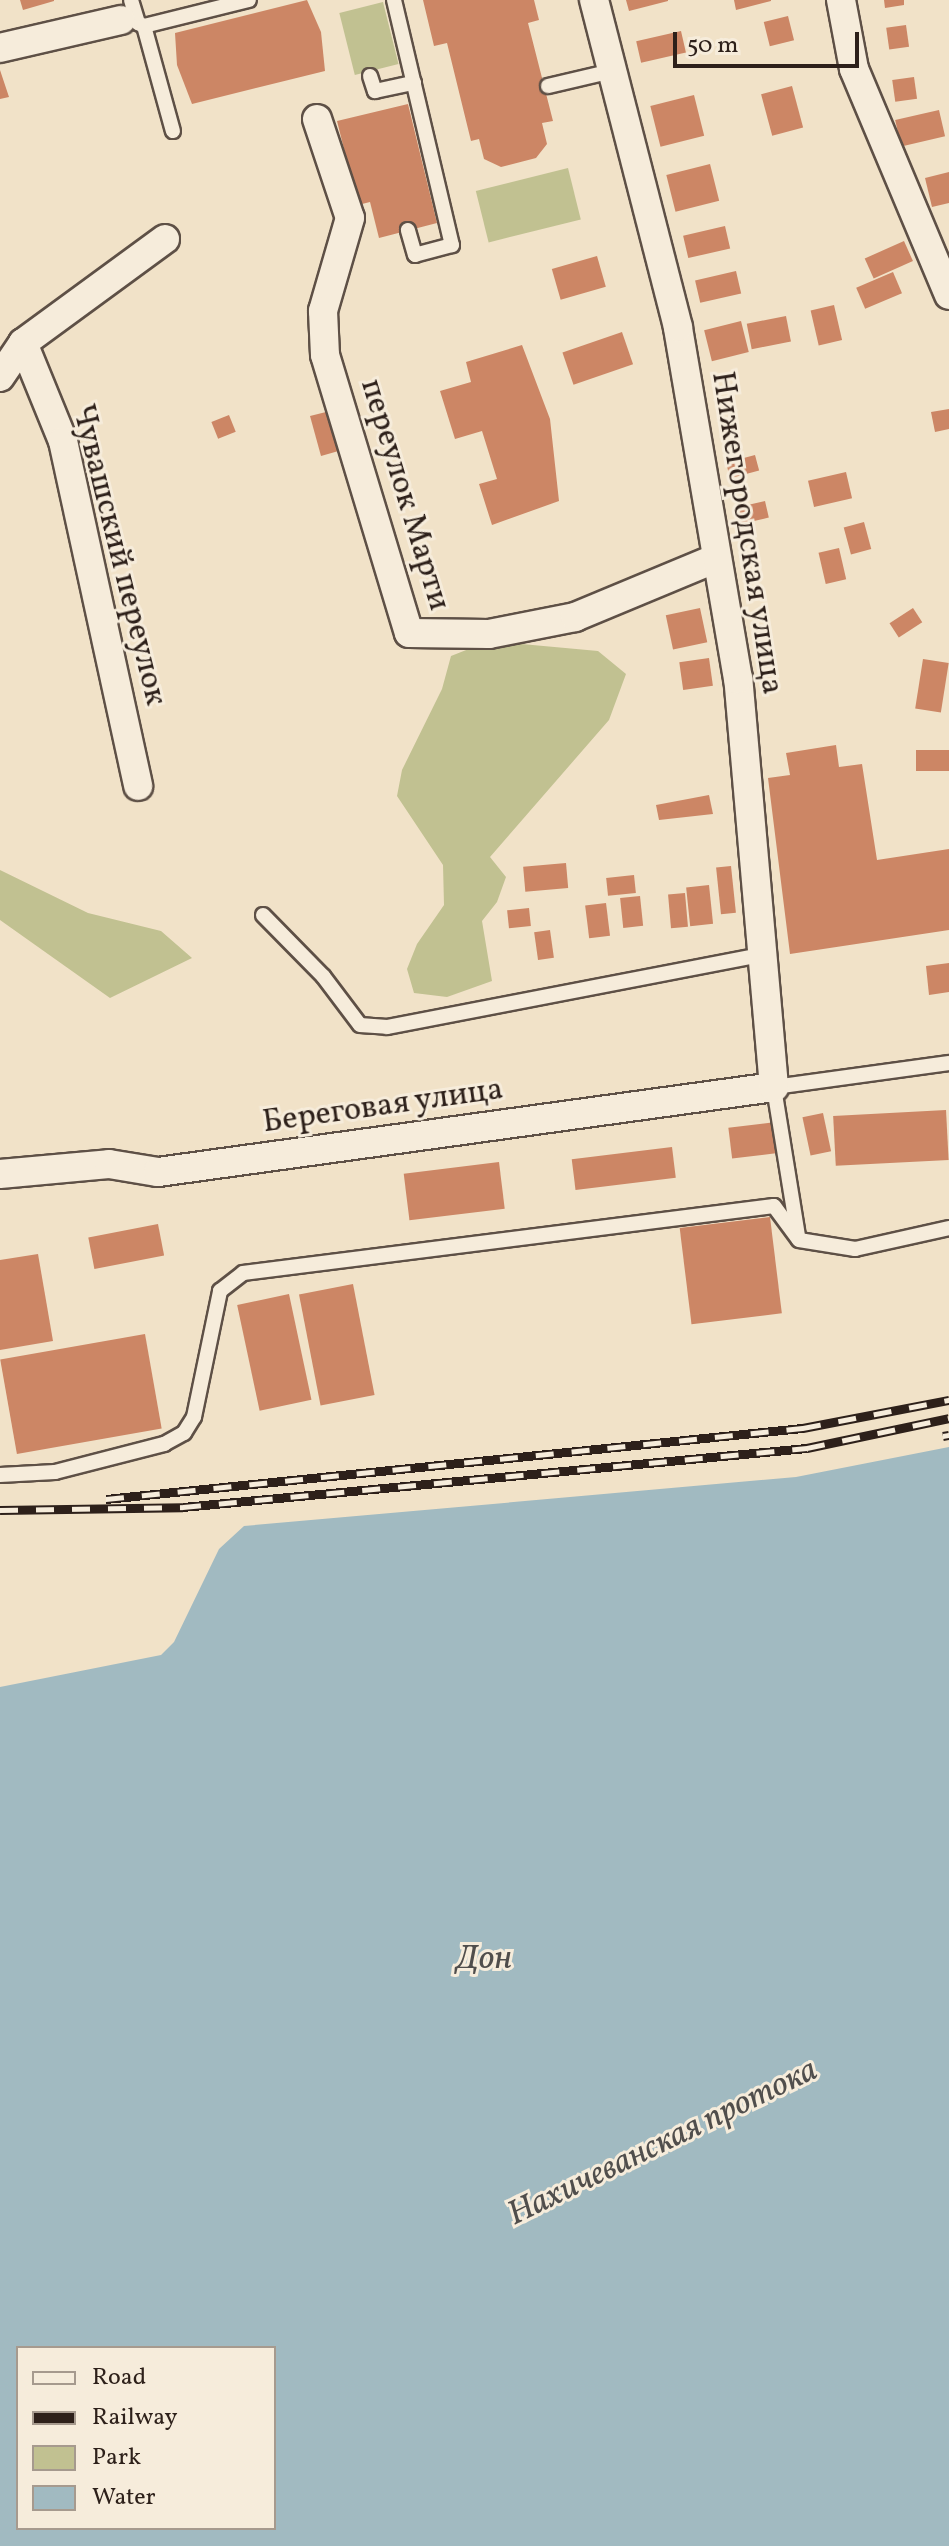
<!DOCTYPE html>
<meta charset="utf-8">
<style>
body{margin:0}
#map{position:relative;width:949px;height:2546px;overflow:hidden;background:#f1e2c8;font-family:Vollkorn,serif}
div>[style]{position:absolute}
.green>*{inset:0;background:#c1c191;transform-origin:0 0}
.water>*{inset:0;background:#a1bac1}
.building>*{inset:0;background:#cc8665;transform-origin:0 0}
.roads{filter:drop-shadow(2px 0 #5e5046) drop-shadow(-2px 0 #5e5046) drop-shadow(0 2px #5e5046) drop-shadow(0 -2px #5e5046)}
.lane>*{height:14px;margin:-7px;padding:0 7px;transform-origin:7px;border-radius:7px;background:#f6ecdb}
.street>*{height:28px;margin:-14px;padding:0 14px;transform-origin:14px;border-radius:14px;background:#f6ecdb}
.rail>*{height:9px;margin-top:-4.5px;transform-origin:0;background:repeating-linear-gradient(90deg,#f6ecdb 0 18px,#2d201a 0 36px);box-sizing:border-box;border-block:2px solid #2d201a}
span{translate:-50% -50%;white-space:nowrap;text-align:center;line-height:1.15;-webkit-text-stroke:6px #f6ecdb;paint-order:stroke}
.street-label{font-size:32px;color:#2d201a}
.water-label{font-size:34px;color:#504e4c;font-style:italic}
.legend{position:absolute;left:16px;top:2346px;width:260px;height:184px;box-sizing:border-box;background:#f6ecdb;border:2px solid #a69a8e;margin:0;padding:10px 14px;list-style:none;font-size:24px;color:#2d201a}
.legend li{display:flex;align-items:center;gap:16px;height:40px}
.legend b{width:40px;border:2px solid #a69a8e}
.scale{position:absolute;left:673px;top:32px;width:186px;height:36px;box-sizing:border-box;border:4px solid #2d201a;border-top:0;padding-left:10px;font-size:24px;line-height:28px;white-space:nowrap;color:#2d201a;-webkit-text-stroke:6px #f6ecdb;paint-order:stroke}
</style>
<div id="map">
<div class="green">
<i style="left:383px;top:2px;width:64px;height:45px;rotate:76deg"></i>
<i style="left:568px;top:168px;width:53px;height:95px;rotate:76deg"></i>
<i style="clip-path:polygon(489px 641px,598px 651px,626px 674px,609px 720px,490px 857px,506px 877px,497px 902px,482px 921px,492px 981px,447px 997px,414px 993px,407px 969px,417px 944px,444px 905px,443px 865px,397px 796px,402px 770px,442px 689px,451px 656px)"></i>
<i style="clip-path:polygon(0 870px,88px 913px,161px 931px,192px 958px,110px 998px,0 920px)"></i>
</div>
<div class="water">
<i style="clip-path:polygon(evenodd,949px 1447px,949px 2546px,0 2546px,0 1687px,161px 1655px,174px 1642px,219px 1549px,244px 1526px,796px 1477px,949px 1447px,274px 2348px,274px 2528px,18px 2528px,18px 2348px,274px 2348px)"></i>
</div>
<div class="building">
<i style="clip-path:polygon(20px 0,54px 0,54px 1px,23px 10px)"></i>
<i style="clip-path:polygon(307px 0,321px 32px,325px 71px,192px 104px,177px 65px,175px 33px)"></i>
<i style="clip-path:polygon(423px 0,534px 0,539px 20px,528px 23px,553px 121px,542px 123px,547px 144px,536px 158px,501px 167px,484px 159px,479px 139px,471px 141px,447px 43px,434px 46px)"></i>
<i style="clip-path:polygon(626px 0,668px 0,668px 1px,629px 11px)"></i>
<i style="clip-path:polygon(734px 0,771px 0,771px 1px,736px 10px)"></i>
<i style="clip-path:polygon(884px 0,904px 0,904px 5px,885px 8px)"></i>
<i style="left:788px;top:16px;width:25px;height:25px;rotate:76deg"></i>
<i style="left:906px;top:25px;width:22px;height:20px;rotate:82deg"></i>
<i style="left:681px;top:31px;width:22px;height:46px;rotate:77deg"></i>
<i style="clip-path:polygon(0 70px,9px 97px,0 99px)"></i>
<i style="left:914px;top:77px;width:22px;height:22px;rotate:82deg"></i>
<i style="left:792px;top:86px;width:43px;height:32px;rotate:75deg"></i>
<i style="left:694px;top:95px;width:42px;height:45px;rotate:76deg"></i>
<i style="clip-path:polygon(408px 104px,437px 223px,379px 238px,370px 202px,358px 205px,337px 121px)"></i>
<i style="left:939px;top:110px;width:27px;height:45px;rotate:77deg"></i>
<i style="left:710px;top:164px;width:38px;height:45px;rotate:76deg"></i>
<i style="clip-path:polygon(949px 172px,949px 203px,932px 207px,925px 178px)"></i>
<i style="left:725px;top:226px;width:23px;height:43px;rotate:77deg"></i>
<i style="left:904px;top:241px;width:22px;height:43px;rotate:66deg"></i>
<i style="left:597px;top:256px;width:32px;height:47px;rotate:74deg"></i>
<i style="left:736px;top:271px;width:23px;height:42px;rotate:77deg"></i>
<i style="left:893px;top:272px;width:23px;height:40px;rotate:67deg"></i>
<i style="left:834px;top:305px;width:36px;height:24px;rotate:77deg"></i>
<i style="left:786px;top:316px;width:26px;height:40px;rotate:79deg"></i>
<i style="left:741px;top:321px;width:32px;height:38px;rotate:76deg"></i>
<i style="left:622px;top:332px;width:34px;height:63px;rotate:71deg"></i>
<i style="clip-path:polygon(522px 345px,550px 419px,559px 501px,492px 525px,479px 484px,497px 479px,482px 431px,455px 439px,440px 391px,471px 382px,466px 362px)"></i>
<i style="clip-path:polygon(949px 409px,949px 429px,935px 432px,931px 412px)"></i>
<i style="clip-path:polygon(330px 411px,349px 448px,321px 456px,310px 416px)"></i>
<i style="left:229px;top:415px;width:18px;height:19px;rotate:68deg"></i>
<i style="left:755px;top:455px;width:16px;height:30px;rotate:75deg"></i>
<i style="left:846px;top:472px;width:27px;height:39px;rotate:77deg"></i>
<i style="left:765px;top:501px;width:17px;height:29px;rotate:77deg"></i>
<i style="left:864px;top:522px;width:28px;height:21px;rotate:75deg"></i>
<i style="left:839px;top:548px;width:32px;height:21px;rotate:77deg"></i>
<i style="left:700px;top:608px;width:35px;height:35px;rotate:78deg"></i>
<i style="left:913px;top:608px;width:17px;height:28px;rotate:57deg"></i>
<i style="left:709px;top:658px;width:28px;height:30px;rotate:82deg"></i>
<i style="left:923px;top:659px;width:26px;height:50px;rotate:9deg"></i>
<i style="clip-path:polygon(836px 745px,839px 767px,862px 764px,877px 860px,949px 849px,949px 930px,790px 954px,768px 778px,790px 775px,786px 753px)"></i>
<i style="left:949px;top:750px;width:21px;height:33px;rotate:90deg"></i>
<i style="clip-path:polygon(709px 795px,713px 814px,659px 820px,656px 805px)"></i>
<i style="left:566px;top:863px;width:25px;height:43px;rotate:85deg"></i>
<i style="left:731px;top:866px;width:47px;height:15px;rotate:84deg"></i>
<i style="left:634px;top:875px;width:18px;height:28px;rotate:84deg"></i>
<i style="left:709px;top:885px;width:39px;height:23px;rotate:84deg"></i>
<i style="left:685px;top:893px;width:34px;height:17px;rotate:85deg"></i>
<i style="left:640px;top:896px;width:30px;height:20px;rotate:84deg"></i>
<i style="left:606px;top:903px;width:33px;height:21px;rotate:83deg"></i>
<i style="left:529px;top:908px;width:18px;height:22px;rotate:84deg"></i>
<i style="left:550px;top:930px;width:28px;height:16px;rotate:82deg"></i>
<i style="clip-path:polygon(949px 963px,949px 992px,929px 995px,926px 966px)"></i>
<i style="left:946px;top:1110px;width:50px;height:113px;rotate:87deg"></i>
<i style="left:823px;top:1113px;width:39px;height:21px;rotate:78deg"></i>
<i style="left:776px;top:1122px;width:31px;height:48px;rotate:83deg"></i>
<i style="left:672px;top:1147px;width:31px;height:101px;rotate:83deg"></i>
<i style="left:499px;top:1162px;width:47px;height:96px;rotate:83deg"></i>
<i style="left:770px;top:1217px;width:97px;height:91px;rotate:83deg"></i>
<i style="left:158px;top:1224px;width:32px;height:71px;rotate:79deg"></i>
<i style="clip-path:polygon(38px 1254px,53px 1341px,0 1350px,0 1260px)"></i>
<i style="left:353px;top:1284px;width:113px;height:55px;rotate:79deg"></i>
<i style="left:289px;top:1294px;width:108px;height:53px;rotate:78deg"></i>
<i style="left:145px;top:1334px;width:96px;height:147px;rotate:80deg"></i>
</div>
<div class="roads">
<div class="lane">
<i style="left:131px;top:0;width:24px;rotate:73deg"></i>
<i style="left:138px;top:23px;width:7px;rotate:27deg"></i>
<i style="left:144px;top:26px;width:108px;rotate:-13.9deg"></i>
<i style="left:394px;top:0;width:252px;rotate:76.7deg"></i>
<i style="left:452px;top:245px;width:38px;rotate:165deg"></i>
<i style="left:415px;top:255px;width:26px;rotate:-106deg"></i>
<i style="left:144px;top:26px;width:109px;rotate:74.6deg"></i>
<i style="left:370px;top:76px;width:16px;rotate:72deg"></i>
<i style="left:375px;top:91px;width:40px;rotate:-12deg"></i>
<i style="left:548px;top:86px;width:66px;rotate:-13.2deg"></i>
<i style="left:263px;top:915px;width:86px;rotate:45.5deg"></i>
<i style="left:323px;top:976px;width:61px;rotate:52.9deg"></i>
<i style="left:360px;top:1025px;width:27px;rotate:4deg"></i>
<i style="left:387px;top:1027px;width:382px;rotate:-10.9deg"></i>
<i style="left:798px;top:1236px;width:151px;rotate:-99.2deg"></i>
<i style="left:774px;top:1087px;width:177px;rotate:-7.8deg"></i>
<i style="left:0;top:1475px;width:55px;rotate:-3.1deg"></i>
<i style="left:55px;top:1472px;width:113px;rotate:-14.4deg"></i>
<i style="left:164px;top:1444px;width:23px;rotate:-29deg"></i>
<i style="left:184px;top:1433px;width:19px;rotate:-58deg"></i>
<i style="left:194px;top:1417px;width:129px;rotate:-78.3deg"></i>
<i style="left:220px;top:1291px;width:29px;rotate:-38deg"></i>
<i style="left:243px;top:1273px;width:535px;rotate:-7.19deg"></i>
<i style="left:774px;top:1206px;width:42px;rotate:53.7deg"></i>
<i style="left:799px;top:1240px;width:57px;rotate:9.1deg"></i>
<i style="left:855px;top:1249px;width:96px;rotate:-12.6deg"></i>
</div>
<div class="street">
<i style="left:841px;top:0;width:70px;rotate:79.3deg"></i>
<i style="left:854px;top:69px;width:245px;rotate:67.2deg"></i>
<i style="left:0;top:48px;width:124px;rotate:-13deg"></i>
<i style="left:317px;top:119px;width:104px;rotate:71.6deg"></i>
<i style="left:350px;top:218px;width:97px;rotate:106.2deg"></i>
<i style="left:323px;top:311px;width:44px;rotate:87.4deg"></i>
<i style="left:325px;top:355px;width:290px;rotate:73.2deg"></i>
<i style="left:409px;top:633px;width:80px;rotate:0.7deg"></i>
<i style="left:489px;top:634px;width:88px;rotate:-11.2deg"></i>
<i style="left:575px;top:617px;width:151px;rotate:-22.6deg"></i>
<i style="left:23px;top:343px;width:106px;rotate:67.8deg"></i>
<i style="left:63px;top:441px;width:353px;rotate:77.7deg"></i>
<i style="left:0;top:377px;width:41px;rotate:-55.9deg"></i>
<i style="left:23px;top:343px;width:176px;rotate:-36.2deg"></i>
<i style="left:0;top:1174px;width:109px;rotate:-5.2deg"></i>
<i style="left:109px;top:1164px;width:50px;rotate:9.3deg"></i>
<i style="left:158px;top:1172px;width:622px;rotate:-7.86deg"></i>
<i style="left:774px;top:1087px;width:410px;rotate:-95deg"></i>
<i style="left:738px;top:679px;width:357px;rotate:-99.7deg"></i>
<i style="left:678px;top:327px;width:338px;rotate:-104.4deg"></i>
</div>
</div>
<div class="rail">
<i style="left:943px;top:1436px;width:6px;rotate:-9deg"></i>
<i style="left:106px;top:1499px;width:701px;rotate:-5.82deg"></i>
<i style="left:803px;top:1428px;width:149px;rotate:-10.9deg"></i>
<i style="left:0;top:1510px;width:183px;rotate:-0.9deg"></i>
<i style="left:183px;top:1507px;width:627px;rotate:-5.4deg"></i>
<i style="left:807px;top:1448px;width:145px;rotate:-11.9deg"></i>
</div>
<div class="street-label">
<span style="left:404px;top:495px;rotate:73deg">переулок Марти</span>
<span style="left:746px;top:533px;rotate:81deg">Нижегородская улица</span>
<span style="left:118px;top:555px;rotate:76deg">Чувашский переулок</span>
<span style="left:383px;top:1107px;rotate:-8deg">Береговая улица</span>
</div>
<div class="water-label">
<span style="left:484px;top:1960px">Дон</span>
<span style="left:663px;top:2143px;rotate:-26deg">Нахичеванская протока</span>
</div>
<ul class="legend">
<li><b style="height:10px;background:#f6ecdb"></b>Road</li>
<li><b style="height:10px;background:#2d201a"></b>Railway</li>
<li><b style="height:22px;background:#c1c191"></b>Park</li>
<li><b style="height:22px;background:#a1bac1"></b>Water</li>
</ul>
<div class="scale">50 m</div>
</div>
